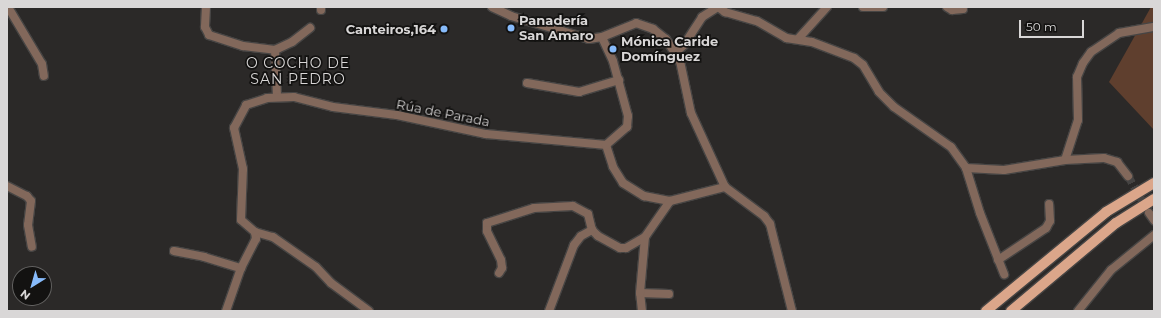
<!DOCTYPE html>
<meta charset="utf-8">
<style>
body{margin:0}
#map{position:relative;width:1161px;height:318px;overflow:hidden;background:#2b2928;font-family:Montserrat,sans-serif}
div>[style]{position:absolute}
.green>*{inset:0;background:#5f3f2e}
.minor-tunnel>*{height:8px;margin-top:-4px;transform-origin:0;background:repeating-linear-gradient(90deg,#454342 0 8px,transparent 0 12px)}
.roads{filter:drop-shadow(1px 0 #474544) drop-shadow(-1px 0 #474544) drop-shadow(0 1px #474544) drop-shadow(0 -1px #474544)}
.minor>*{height:8px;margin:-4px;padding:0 4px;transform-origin:4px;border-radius:4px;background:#82685b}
.tertiary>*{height:8px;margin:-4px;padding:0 4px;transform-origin:4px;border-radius:4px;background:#82685b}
.primary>*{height:10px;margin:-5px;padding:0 5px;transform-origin:5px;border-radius:5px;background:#dba68a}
.dots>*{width:11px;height:11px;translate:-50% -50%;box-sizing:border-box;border:2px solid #131211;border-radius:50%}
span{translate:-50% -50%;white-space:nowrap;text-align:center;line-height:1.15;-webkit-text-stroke:3.5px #131211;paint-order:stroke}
.poi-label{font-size:13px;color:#d9d7d7;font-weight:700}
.left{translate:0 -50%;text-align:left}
.right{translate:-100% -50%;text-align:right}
.street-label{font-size:13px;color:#d9d7d7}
.neighbourhood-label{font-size:14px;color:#d9d7d7;letter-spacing:1px}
.frame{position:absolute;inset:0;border:8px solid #d9d7d7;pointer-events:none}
.north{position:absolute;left:12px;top:266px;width:40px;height:40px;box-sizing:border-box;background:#131211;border:1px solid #626160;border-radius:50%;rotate:217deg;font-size:11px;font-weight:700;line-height:16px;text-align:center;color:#d9d7d7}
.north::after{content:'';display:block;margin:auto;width:14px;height:18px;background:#87bbfb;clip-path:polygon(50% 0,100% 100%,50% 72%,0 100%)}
.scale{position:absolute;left:1019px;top:20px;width:65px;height:18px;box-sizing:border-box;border:2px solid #d9d7d7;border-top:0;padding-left:5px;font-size:12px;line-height:14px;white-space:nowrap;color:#d9d7d7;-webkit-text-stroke:3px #131211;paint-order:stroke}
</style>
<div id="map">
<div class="green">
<i style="clip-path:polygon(1151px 7px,1154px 7px,1154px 130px,1109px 82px)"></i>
</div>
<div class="minor-tunnel">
<i style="left:1128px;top:176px;width:43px;rotate:60.4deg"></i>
</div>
<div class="roads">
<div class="minor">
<i style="left:8px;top:7px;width:66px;rotate:59.2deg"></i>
<i style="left:42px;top:64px;width:12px;rotate:81deg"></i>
<i style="left:206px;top:7px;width:20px;rotate:93deg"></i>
<i style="left:205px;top:27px;width:9px;rotate:63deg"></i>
<i style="left:209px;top:35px;width:36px;rotate:18deg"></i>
<i style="left:243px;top:46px;width:32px;rotate:7deg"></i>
<i style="left:275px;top:50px;width:46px;rotate:87.5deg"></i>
<i style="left:718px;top:7px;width:9px;rotate:36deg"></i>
<i style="left:725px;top:12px;width:33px;rotate:16deg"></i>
<i style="left:757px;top:21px;width:34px;rotate:30deg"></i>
<i style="left:786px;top:38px;width:26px;rotate:9deg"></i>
<i style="left:812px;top:42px;width:45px;rotate:20.9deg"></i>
<i style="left:854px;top:58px;width:11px;rotate:38deg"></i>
<i style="left:863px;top:65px;width:31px;rotate:59deg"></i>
<i style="left:879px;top:92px;width:21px;rotate:45deg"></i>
<i style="left:894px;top:107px;width:70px;rotate:35.1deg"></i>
<i style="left:951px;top:147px;width:26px;rotate:54deg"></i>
<i style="left:966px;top:168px;width:47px;rotate:72.7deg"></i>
<i style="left:980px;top:213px;width:66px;rotate:68.5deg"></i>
<i style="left:863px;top:7px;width:20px"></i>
<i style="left:947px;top:7px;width:6px;rotate:31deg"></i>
<i style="left:952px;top:10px;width:11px;rotate:-5deg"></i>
<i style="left:321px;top:10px;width:3px;rotate:-90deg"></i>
<i style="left:798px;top:39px;width:43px;rotate:-47.8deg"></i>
<i style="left:275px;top:50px;width:19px;rotate:-25deg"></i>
<i style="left:292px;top:42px;width:23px;rotate:-38deg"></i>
<i style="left:676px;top:52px;width:11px;rotate:-41deg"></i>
<i style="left:684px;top:45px;width:33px;rotate:-57deg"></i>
<i style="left:702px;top:17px;width:19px;rotate:-32deg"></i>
<i style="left:527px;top:83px;width:53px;rotate:9.8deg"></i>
<i style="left:579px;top:92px;width:42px;rotate:-16.7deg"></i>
<i style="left:606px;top:145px;width:23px;rotate:72deg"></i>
<i style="left:613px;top:167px;width:19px;rotate:58deg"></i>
<i style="left:623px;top:183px;width:25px;rotate:32deg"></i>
<i style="left:644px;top:196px;width:26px;rotate:11deg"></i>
<i style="left:670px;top:201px;width:57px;rotate:-14.3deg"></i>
<i style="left:1065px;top:160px;width:42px;rotate:-72deg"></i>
<i style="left:1078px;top:120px;width:43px;rotate:-91.3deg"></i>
<i style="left:1077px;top:77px;width:15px;rotate:-67deg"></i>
<i style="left:1083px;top:63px;width:14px;rotate:-54deg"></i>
<i style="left:1091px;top:52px;width:34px;rotate:-34deg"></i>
<i style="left:1119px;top:33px;width:36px;rotate:-10deg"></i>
<i style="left:966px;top:168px;width:38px;rotate:3deg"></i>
<i style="left:1004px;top:170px;width:62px;rotate:-9.3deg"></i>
<i style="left:1065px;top:160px;width:39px;rotate:-3deg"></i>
<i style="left:1104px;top:158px;width:14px;rotate:17deg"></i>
<i style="left:1117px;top:162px;width:18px;rotate:52deg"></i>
<i style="left:7px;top:186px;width:22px;rotate:27deg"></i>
<i style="left:27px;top:196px;width:6px;rotate:51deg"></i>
<i style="left:31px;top:201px;width:24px;rotate:97deg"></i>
<i style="left:28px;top:225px;width:22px;rotate:80deg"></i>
<i style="left:1149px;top:213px;width:9px;rotate:54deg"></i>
<i style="left:255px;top:232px;width:19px;rotate:16deg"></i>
<i style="left:273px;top:237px;width:52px;rotate:34.9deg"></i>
<i style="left:316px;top:267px;width:22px;rotate:47deg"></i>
<i style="left:331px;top:283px;width:47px;rotate:36.4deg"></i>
<i style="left:174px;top:251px;width:31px;rotate:11deg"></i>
<i style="left:204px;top:257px;width:39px;rotate:17deg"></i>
<i style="left:998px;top:260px;width:58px;rotate:-33.7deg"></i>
<i style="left:1046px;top:228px;width:8px;rotate:-60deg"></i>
<i style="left:1050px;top:221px;width:17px;rotate:-93deg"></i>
<i style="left:499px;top:273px;width:6px;rotate:-59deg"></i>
<i style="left:502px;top:268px;width:8px;rotate:-97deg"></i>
<i style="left:501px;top:260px;width:32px;rotate:-116deg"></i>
<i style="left:487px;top:231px;width:8px;rotate:-90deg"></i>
<i style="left:487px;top:223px;width:49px;rotate:-17.7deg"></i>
<i style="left:534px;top:208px;width:39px;rotate:-3deg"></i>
<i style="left:573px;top:206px;width:17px;rotate:28deg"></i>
<i style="left:588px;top:214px;width:16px;rotate:76deg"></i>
<i style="left:592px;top:230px;width:8px;rotate:45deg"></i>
<i style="left:598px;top:236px;width:25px;rotate:29deg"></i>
<i style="left:620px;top:248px;width:6px"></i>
<i style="left:626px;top:248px;width:22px;rotate:-30deg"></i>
<i style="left:645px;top:237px;width:44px;rotate:-55.2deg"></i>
<i style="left:640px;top:293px;width:29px;rotate:2deg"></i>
<i style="left:226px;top:311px;width:46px;rotate:-70.8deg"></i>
<i style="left:241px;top:268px;width:33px;rotate:-63deg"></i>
<i style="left:256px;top:239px;width:7px;rotate:-98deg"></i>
<i style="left:255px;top:232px;width:18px;rotate:-139deg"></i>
<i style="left:241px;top:220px;width:51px;rotate:-87.8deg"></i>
<i style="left:243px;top:169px;width:42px;rotate:-102.4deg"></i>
<i style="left:234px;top:128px;width:26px;rotate:-62deg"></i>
<i style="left:246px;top:105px;width:22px;rotate:-18deg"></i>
<i style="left:267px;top:98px;width:27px;rotate:-2deg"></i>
<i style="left:294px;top:97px;width:40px;rotate:14.4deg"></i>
<i style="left:333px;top:107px;width:64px;rotate:7.1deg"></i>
<i style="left:397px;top:115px;width:91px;rotate:12.1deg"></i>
<i style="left:486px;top:134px;width:121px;rotate:5.2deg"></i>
<i style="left:606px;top:145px;width:28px;rotate:-41deg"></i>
<i style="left:627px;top:127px;width:11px;rotate:-85deg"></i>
<i style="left:628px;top:116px;width:57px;rotate:-105.3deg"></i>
<i style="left:613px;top:61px;width:26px;rotate:-115deg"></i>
<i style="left:549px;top:311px;width:71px;rotate:-69.3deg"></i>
<i style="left:574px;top:245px;width:11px;rotate:-52deg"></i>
<i style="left:581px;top:236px;width:13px;rotate:-29deg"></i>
<i style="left:642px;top:311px;width:18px;rotate:-96deg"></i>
<i style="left:640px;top:293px;width:56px;rotate:-84.9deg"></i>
<i style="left:1078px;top:311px;width:53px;rotate:-51.2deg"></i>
<i style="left:1111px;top:270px;width:55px;rotate:-39.1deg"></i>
</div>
<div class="tertiary">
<i style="left:492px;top:7px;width:21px;rotate:25deg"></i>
<i style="left:511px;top:16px;width:81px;rotate:16.4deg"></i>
<i style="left:589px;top:39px;width:13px;rotate:-9deg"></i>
<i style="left:602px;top:37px;width:37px;rotate:-22deg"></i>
<i style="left:636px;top:23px;width:18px;rotate:19deg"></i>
<i style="left:653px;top:29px;width:16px;rotate:38deg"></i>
<i style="left:666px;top:39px;width:26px;rotate:58deg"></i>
<i style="left:680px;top:61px;width:53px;rotate:78.1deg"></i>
<i style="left:691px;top:113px;width:81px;rotate:65.3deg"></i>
<i style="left:725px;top:187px;width:49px;rotate:36.6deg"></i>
<i style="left:764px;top:216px;width:10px;rotate:53deg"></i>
<i style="left:770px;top:224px;width:90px;rotate:75.8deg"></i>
</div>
<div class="primary">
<i style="left:986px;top:311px;width:156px;rotate:-39.5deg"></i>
<i style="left:1106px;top:212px;width:56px;rotate:-31.1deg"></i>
<i style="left:1011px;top:311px;width:137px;rotate:-40deg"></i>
<i style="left:1116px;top:223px;width:45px;rotate:-32.3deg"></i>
</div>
</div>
<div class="dots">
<i style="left:511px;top:28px;background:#87bbfb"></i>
<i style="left:444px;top:29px;background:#87bbfb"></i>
<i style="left:613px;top:49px;background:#87bbfb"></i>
</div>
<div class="poi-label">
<span class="left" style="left:519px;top:28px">Panadería<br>San Amaro</span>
<span class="right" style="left:436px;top:29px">Canteiros,164</span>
<span class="left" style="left:621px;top:49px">Mónica Caride<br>Domínguez</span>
</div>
<div class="street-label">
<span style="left:443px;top:113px;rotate:11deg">Rúa de Parada</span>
</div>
<div class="neighbourhood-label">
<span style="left:298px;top:71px">O COCHO DE<br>SAN PEDRO</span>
</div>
<div class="frame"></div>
<div class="north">N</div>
<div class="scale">50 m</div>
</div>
